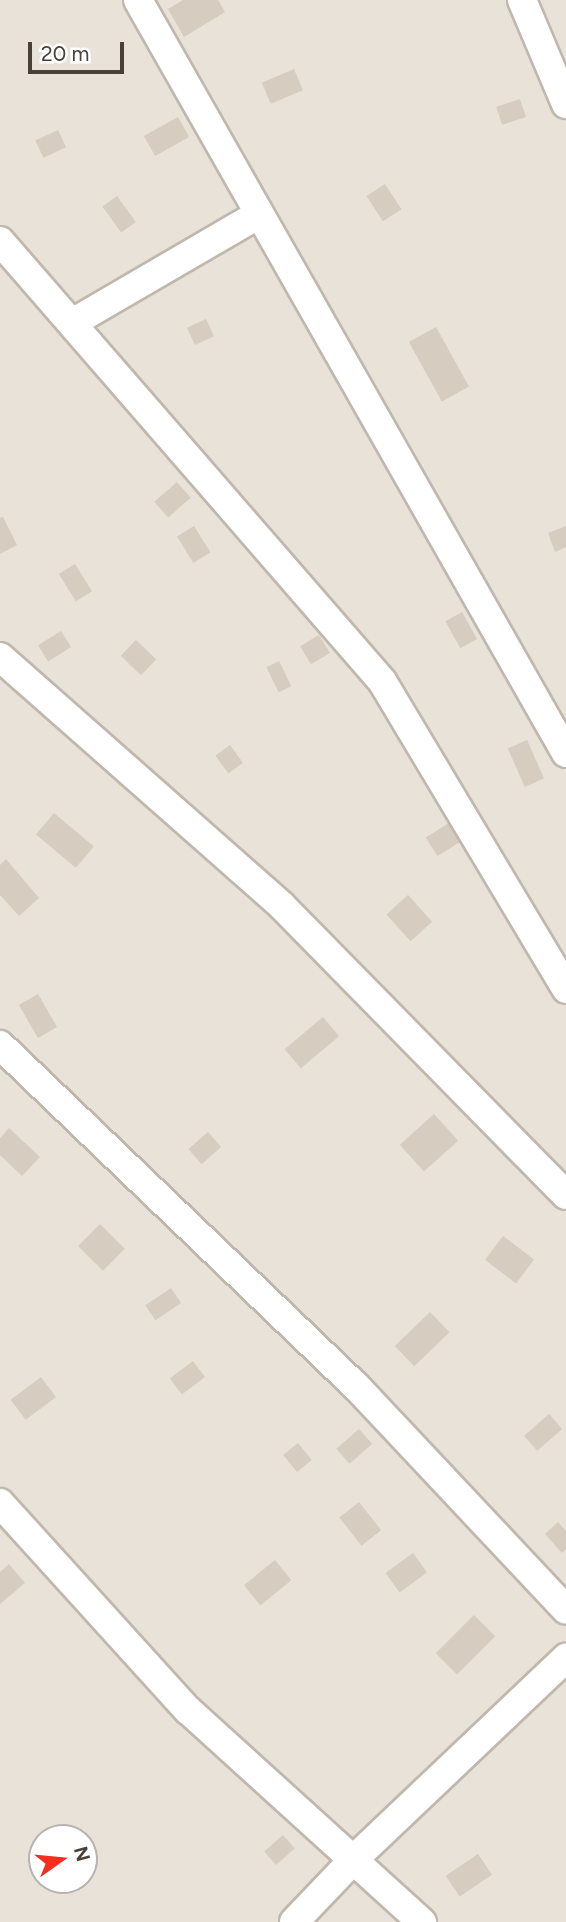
<!DOCTYPE html>
<style>
body{margin:0}
#map{position:relative;width:566px;height:1922px;overflow:hidden;background:#f5f1eb;font-family:Figtree,sans-serif}
div>[style]{position:absolute}
.residential>*{inset:0;background:#e9e2d9}
.building>*{inset:0;background:#d6ccc0;transform-origin:0 0}
.roads{filter:drop-shadow(2px 0 #c0b8ad) drop-shadow(-2px 0 #c0b8ad) drop-shadow(0 2px #c0b8ad) drop-shadow(0 -2px #c0b8ad)}
.street>*{height:28px;margin:-14px;padding:0 14px;transform-origin:14px;border-radius:14px;background:#fff}
span{translate:-50% -50%;white-space:nowrap;text-align:center;line-height:1.15;-webkit-text-stroke:5px #fff;paint-order:stroke}
.north{position:absolute;left:28px;top:1824px;width:70px;height:70px;box-sizing:border-box;background:#fff;border:2px solid #b6b3b0;border-radius:50%;rotate:75deg;font-size:19px;font-weight:700;line-height:28px;text-align:center;color:#494139}
.north::after{content:'';display:block;margin:auto;width:24px;height:32px;background:#f42f22;clip-path:polygon(50% 0,100% 100%,50% 72%,0 100%)}
.scale{position:absolute;left:28px;top:42px;width:96px;height:32px;box-sizing:border-box;border:4px solid #494139;border-top:0;padding-left:9px;font-size:21px;line-height:24px;white-space:nowrap;color:#494139;-webkit-text-stroke:5px #fff;paint-order:stroke}
</style>
<div id="map">
<div class="residential">
<i style="clip-path:polygon(evenodd,0 0,566px 0,566px 1922px,0 1922px,0 0,42px 1838px,84px 1838px,84px 1880px,42px 1880px,42px 1838px)"></i>
</div>
<div class="building">
<i style="clip-path:polygon(183px 0,218px 0,225px 12px,184px 37px,168px 9px)"></i>
<i style="left:294px;top:69px;width:23px;height:35px;rotate:67deg"></i>
<i style="left:520px;top:99px;width:19px;height:25px;rotate:72deg"></i>
<i style="left:178px;top:117px;width:23px;height:39px;rotate:61deg"></i>
<i style="left:58px;top:130px;width:19px;height:25px;rotate:65deg"></i>
<i style="left:385px;top:184px;width:30px;height:22px;rotate:57deg"></i>
<i style="left:117px;top:196px;width:32px;height:18px;rotate:54deg"></i>
<i style="left:206px;top:319px;width:19px;height:21px;rotate:65deg"></i>
<i style="left:436px;top:327px;width:68px;height:31px;rotate:61deg"></i>
<i style="left:177px;top:482px;width:21px;height:30px;rotate:49deg"></i>
<i style="clip-path:polygon(3px 517px,17px 545px,0 554px,0 518px)"></i>
<i style="left:194px;top:526px;width:31px;height:20px;rotate:58deg"></i>
<i style="clip-path:polygon(566px 526px,566px 547px,555px 552px,548px 533px)"></i>
<i style="left:75px;top:564px;width:32px;height:19px;rotate:58deg"></i>
<i style="left:462px;top:612px;width:31px;height:19px;rotate:61deg"></i>
<i style="left:61px;top:631px;width:19px;height:27px;rotate:58deg"></i>
<i style="left:319px;top:635px;width:21px;height:22px;rotate:59deg"></i>
<i style="left:136px;top:640px;width:28px;height:22px;rotate:44deg"></i>
<i style="left:279px;top:661px;width:28px;height:14px;rotate:64deg"></i>
<i style="left:527px;top:740px;width:42px;height:21px;rotate:66deg"></i>
<i style="left:230px;top:745px;width:22px;height:18px;rotate:54deg"></i>
<i style="left:54px;top:813px;width:52px;height:28px;rotate:40deg"></i>
<i style="left:452px;top:821px;width:22px;height:31px;rotate:58deg"></i>
<i style="clip-path:polygon(6px 859px,39px 898px,19px 916px,0 895px,0 865px)"></i>
<i style="left:408px;top:895px;width:36px;height:29px;rotate:48deg"></i>
<i style="left:38px;top:994px;width:38px;height:22px;rotate:60deg"></i>
<i style="left:323px;top:1017px;width:25px;height:50px;rotate:50deg"></i>
<i style="left:434px;top:1114px;width:36px;height:46px;rotate:48deg"></i>
<i style="clip-path:polygon(9px 1128px,40px 1157px,22px 1176px,0 1155px,0 1138px)"></i>
<i style="left:208px;top:1132px;width:20px;height:26px;rotate:49deg"></i>
<i style="left:100px;top:1224px;width:35px;height:31px;rotate:45deg"></i>
<i style="left:503px;top:1236px;width:39px;height:30px;rotate:37deg"></i>
<i style="left:171px;top:1288px;width:18px;height:31px;rotate:56deg"></i>
<i style="left:430px;top:1312px;width:28px;height:49px;rotate:46deg"></i>
<i style="left:193px;top:1361px;width:20px;height:29px;rotate:53deg"></i>
<i style="left:41px;top:1377px;width:25px;height:38px;rotate:53deg"></i>
<i style="left:549px;top:1414px;width:20px;height:33px;rotate:49deg"></i>
<i style="left:359px;top:1429px;width:20px;height:30px;rotate:49deg"></i>
<i style="left:298px;top:1443px;width:22px;height:19px;rotate:51deg"></i>
<i style="left:359px;top:1502px;width:36px;height:25px;rotate:52deg"></i>
<i style="clip-path:polygon(558px 1522px,566px 1531px,566px 1549px,562px 1553px,545px 1534px)"></i>
<i style="left:413px;top:1553px;width:24px;height:34px;rotate:54deg"></i>
<i style="left:275px;top:1560px;width:26px;height:40px;rotate:51deg"></i>
<i style="clip-path:polygon(9px 1564px,25px 1583px,0 1604px,0 1572px)"></i>
<i style="left:474px;top:1615px;width:30px;height:54px;rotate:45deg"></i>
<i style="left:283px;top:1835px;width:18px;height:25px;rotate:49deg"></i>
<i style="left:478px;top:1854px;width:25px;height:39px;rotate:56deg"></i>
</div>
<div class="roads">
<div class="street">
<i style="left:138px;top:0;width:866px;rotate:60.39deg"></i>
<i style="left:522px;top:0;width:113px;rotate:67.1deg"></i>
<i style="left:0;top:241px;width:583px;rotate:49.04deg"></i>
<i style="left:382px;top:681px;width:359px;rotate:59.1deg"></i>
<i style="left:72px;top:323px;width:216px;rotate:-30.2deg"></i>
<i style="left:0;top:657px;width:376px;rotate:41.4deg"></i>
<i style="left:282px;top:906px;width:405px;rotate:45.5deg"></i>
<i style="left:0;top:1045px;width:492px;rotate:43.8deg"></i>
<i style="left:355px;top:1385px;width:308px;rotate:46.8deg"></i>
<i style="left:0;top:1503px;width:280px;rotate:47.8deg"></i>
<i style="left:188px;top:1710px;width:316px;rotate:42.2deg"></i>
<i style="left:294px;top:1922px;width:86px;rotate:-46.4deg"></i>
<i style="left:353px;top:1860px;width:294px;rotate:-43.5deg"></i>
</div>
</div>
<div class="north">N</div>
<div class="scale">20 m</div>
</div>
